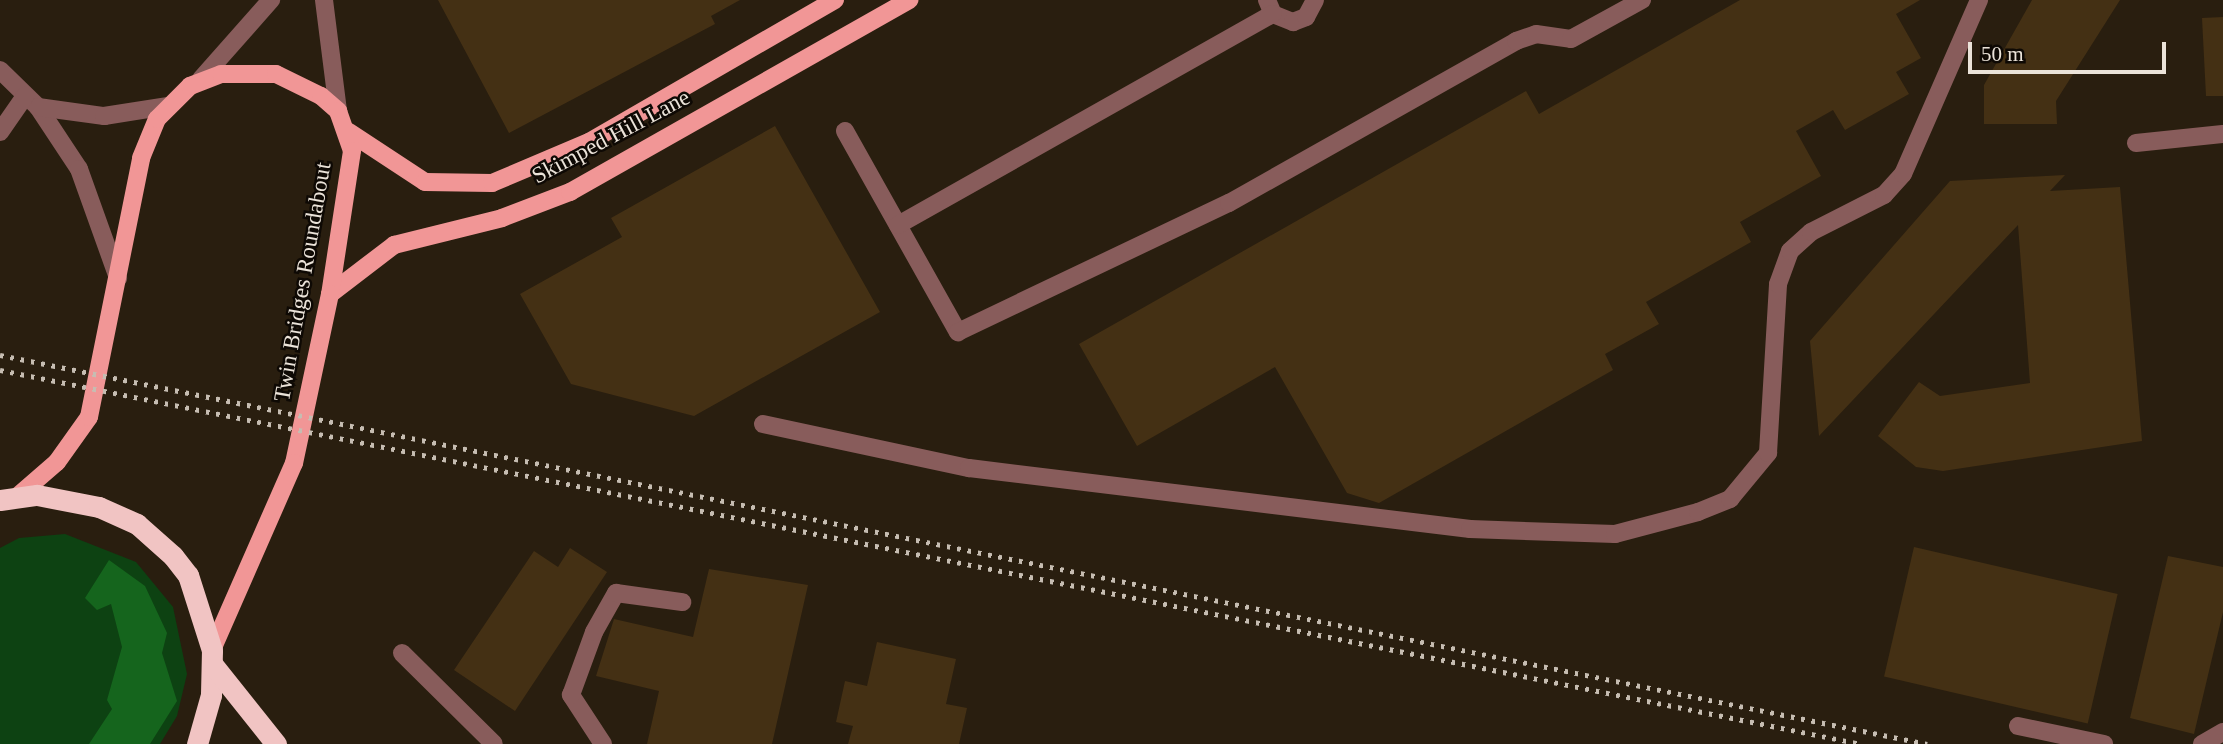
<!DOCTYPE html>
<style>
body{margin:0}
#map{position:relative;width:2223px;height:744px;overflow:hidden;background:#291e0f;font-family:"Times New Roman",serif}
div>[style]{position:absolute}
.green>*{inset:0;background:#0d4212}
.forest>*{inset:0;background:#15651d}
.building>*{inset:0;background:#443014;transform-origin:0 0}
.minor>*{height:18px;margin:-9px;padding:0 9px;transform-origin:9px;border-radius:9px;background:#885c5b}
.major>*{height:18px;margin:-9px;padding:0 9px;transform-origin:9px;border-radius:9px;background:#f19696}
.highway>*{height:21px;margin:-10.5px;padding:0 10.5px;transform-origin:10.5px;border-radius:10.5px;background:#f1c4c3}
.rail>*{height:5px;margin-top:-2.5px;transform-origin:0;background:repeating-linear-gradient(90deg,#c6bdb2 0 3.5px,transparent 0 10.5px)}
span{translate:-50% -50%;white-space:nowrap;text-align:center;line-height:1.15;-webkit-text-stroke:5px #0e0904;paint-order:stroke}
.street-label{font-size:23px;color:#ebe3d9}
.scale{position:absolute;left:1968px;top:42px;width:198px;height:32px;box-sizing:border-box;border:4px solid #ebe3d9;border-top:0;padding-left:9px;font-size:21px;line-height:24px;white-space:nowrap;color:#ebe3d9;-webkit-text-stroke:5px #0e0904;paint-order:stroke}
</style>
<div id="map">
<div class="green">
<i style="clip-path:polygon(65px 534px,136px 562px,173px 607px,187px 674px,177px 716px,160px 744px,0 744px,0 548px,19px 538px)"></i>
</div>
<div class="forest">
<i style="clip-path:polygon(109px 560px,145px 586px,167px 633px,162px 653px,177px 701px,150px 744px,89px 744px,112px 709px,107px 700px,122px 647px,111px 604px,97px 610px,85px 598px)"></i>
</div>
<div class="building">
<i style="clip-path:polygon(438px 0,740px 0,711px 16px,715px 24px,509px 133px)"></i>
<i style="clip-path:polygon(1740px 0,1920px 0,1896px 14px,1921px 58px,1896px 72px,1909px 94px,1845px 130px,1833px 110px,1796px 131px,1821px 176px,1740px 222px,1751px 242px,1646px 302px,1659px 324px,1605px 354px,1613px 370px,1379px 503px,1347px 493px,1275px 367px,1137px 446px,1079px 344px,1526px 91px,1539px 114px)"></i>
<i style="clip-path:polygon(2032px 0,2120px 0,2056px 101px,2057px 124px,1984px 124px,1984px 85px)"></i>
<i style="clip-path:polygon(2223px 17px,2223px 96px,2206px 96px,2202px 18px)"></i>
<i style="clip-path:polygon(775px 126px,880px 312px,694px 416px,571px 384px,520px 294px,622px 237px,611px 218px)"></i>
<i style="clip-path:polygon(2065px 175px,2050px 191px,2120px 187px,2142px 441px,1943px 471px,1916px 467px,1878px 436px,1919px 382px,1940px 396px,2030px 383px,2018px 225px,1819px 436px,1810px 341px,1950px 181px)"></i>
<i style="left:1914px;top:547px;width:209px;height:133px;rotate:13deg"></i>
<i style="clip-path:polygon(570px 548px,607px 572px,515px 711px,454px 670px,534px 551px,558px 567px)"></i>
<i style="clip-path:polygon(2168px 556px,2223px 567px,2223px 612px,2194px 734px,2130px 718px)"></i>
<i style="clip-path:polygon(709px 569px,808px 585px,772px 744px,647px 744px,659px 691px,596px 676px,614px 619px,693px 637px)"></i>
<i style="clip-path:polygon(877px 642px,956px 659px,946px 704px,967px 708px,959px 744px,848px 744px,853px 726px,836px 722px,845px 681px,867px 686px)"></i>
</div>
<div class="minor">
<i style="left:324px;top:0;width:112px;rotate:82.8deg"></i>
<i style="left:1267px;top:0;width:15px;rotate:67deg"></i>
<i style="left:1273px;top:14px;width:22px;rotate:22deg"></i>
<i style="left:1293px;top:22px;width:14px;rotate:-21deg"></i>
<i style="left:1306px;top:17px;width:19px;rotate:-62deg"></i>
<i style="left:0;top:70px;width:53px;rotate:44.2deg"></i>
<i style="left:38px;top:107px;width:74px;rotate:56.5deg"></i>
<i style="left:79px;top:169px;width:116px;rotate:70.3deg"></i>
<i style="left:201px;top:79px;width:106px;rotate:-48.5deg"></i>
<i style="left:38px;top:107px;width:67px;rotate:7.8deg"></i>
<i style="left:104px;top:116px;width:65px;rotate:-8.9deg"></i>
<i style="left:845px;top:131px;width:231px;rotate:60.7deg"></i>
<i style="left:958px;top:332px;width:300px;rotate:-25.5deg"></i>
<i style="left:1229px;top:203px;width:330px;rotate:-29.4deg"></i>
<i style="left:1516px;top:41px;width:21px;rotate:-19deg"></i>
<i style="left:1536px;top:34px;width:35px;rotate:8deg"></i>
<i style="left:1571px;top:39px;width:81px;rotate:-28.8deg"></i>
<i style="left:0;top:132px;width:44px;rotate:-55.2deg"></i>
<i style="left:2136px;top:143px;width:87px;rotate:-5.9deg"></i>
<i style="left:898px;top:225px;width:430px;rotate:-29.4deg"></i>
<i style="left:763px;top:424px;width:211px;rotate:12.1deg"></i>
<i style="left:969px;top:468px;width:505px;rotate:6.94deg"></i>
<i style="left:1470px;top:529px;width:145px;rotate:2deg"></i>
<i style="left:1615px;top:534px;width:86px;rotate:-14.8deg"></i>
<i style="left:1698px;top:512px;width:35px;rotate:-22deg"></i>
<i style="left:1730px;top:499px;width:60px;rotate:-50.4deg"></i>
<i style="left:1768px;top:453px;width:169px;rotate:-86.6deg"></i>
<i style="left:1778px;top:284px;width:35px;rotate:-70deg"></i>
<i style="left:1790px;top:251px;width:28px;rotate:-42deg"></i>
<i style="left:1811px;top:232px;width:82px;rotate:-26.9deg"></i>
<i style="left:1884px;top:195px;width:28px;rotate:-48deg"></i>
<i style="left:1903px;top:174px;width:190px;rotate:-66.4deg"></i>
<i style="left:402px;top:653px;width:129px;rotate:44.7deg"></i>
<i style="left:2018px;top:726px;width:88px;rotate:11.8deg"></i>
<i style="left:603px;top:744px;width:59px;rotate:-123.1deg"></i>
<i style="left:571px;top:695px;width:67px;rotate:-69.9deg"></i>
<i style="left:594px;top:632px;width:45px;rotate:-60.6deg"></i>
<i style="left:616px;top:593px;width:67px;rotate:7.8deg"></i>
<i style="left:2202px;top:744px;width:24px;rotate:-30deg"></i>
</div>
<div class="major">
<i style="left:349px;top:132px;width:91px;rotate:33.3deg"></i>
<i style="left:425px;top:182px;width:67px;rotate:0.9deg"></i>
<i style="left:492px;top:183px;width:105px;rotate:-22.9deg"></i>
<i style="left:589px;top:142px;width:284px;rotate:-30deg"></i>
<i style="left:330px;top:294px;width:81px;rotate:-37.4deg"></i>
<i style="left:394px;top:245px;width:111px;rotate:-14deg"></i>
<i style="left:502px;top:218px;width:73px;rotate:-20.9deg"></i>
<i style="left:570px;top:192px;width:390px;rotate:-29.5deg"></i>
<i style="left:19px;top:495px;width:50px;rotate:-41deg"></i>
<i style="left:57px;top:462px;width:55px;rotate:-54.6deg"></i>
<i style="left:89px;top:417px;width:264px;rotate:-78.6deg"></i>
<i style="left:141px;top:158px;width:42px;rotate:-67.7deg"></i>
<i style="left:157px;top:119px;width:47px;rotate:-45deg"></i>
<i style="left:190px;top:86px;width:33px;rotate:-21deg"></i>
<i style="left:221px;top:74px;width:55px"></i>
<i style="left:276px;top:74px;width:50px;rotate:26.1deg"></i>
<i style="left:321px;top:96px;width:23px;rotate:41deg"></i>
<i style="left:338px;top:111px;width:42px;rotate:70.7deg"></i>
<i style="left:352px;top:151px;width:145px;rotate:98.7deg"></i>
<i style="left:330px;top:294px;width:173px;rotate:102deg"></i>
<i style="left:294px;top:463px;width:204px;rotate:113.7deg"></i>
</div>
<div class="highway">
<i style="left:0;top:500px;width:37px;rotate:-8deg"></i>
<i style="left:37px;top:495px;width:63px;rotate:11deg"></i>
<i style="left:99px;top:507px;width:42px;rotate:24.1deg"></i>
<i style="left:137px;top:524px;width:48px;rotate:41.6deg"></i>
<i style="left:173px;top:556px;width:24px;rotate:52deg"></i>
<i style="left:188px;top:575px;width:79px;rotate:72.3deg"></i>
<i style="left:212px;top:650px;width:45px;rotate:91.3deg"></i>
<i style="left:211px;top:695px;width:51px;rotate:105.9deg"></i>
<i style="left:213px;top:665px;width:101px;rotate:51.4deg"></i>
</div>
<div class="rail">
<i style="left:0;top:355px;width:1966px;rotate:11.41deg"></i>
<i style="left:0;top:370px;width:1898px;rotate:11.36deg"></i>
</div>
<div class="street-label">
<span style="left:611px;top:137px;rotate:-28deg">Skimped Hill Lane</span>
<span style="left:303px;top:282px;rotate:-80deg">Twin Bridges Roundabout</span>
</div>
<div class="scale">50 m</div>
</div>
